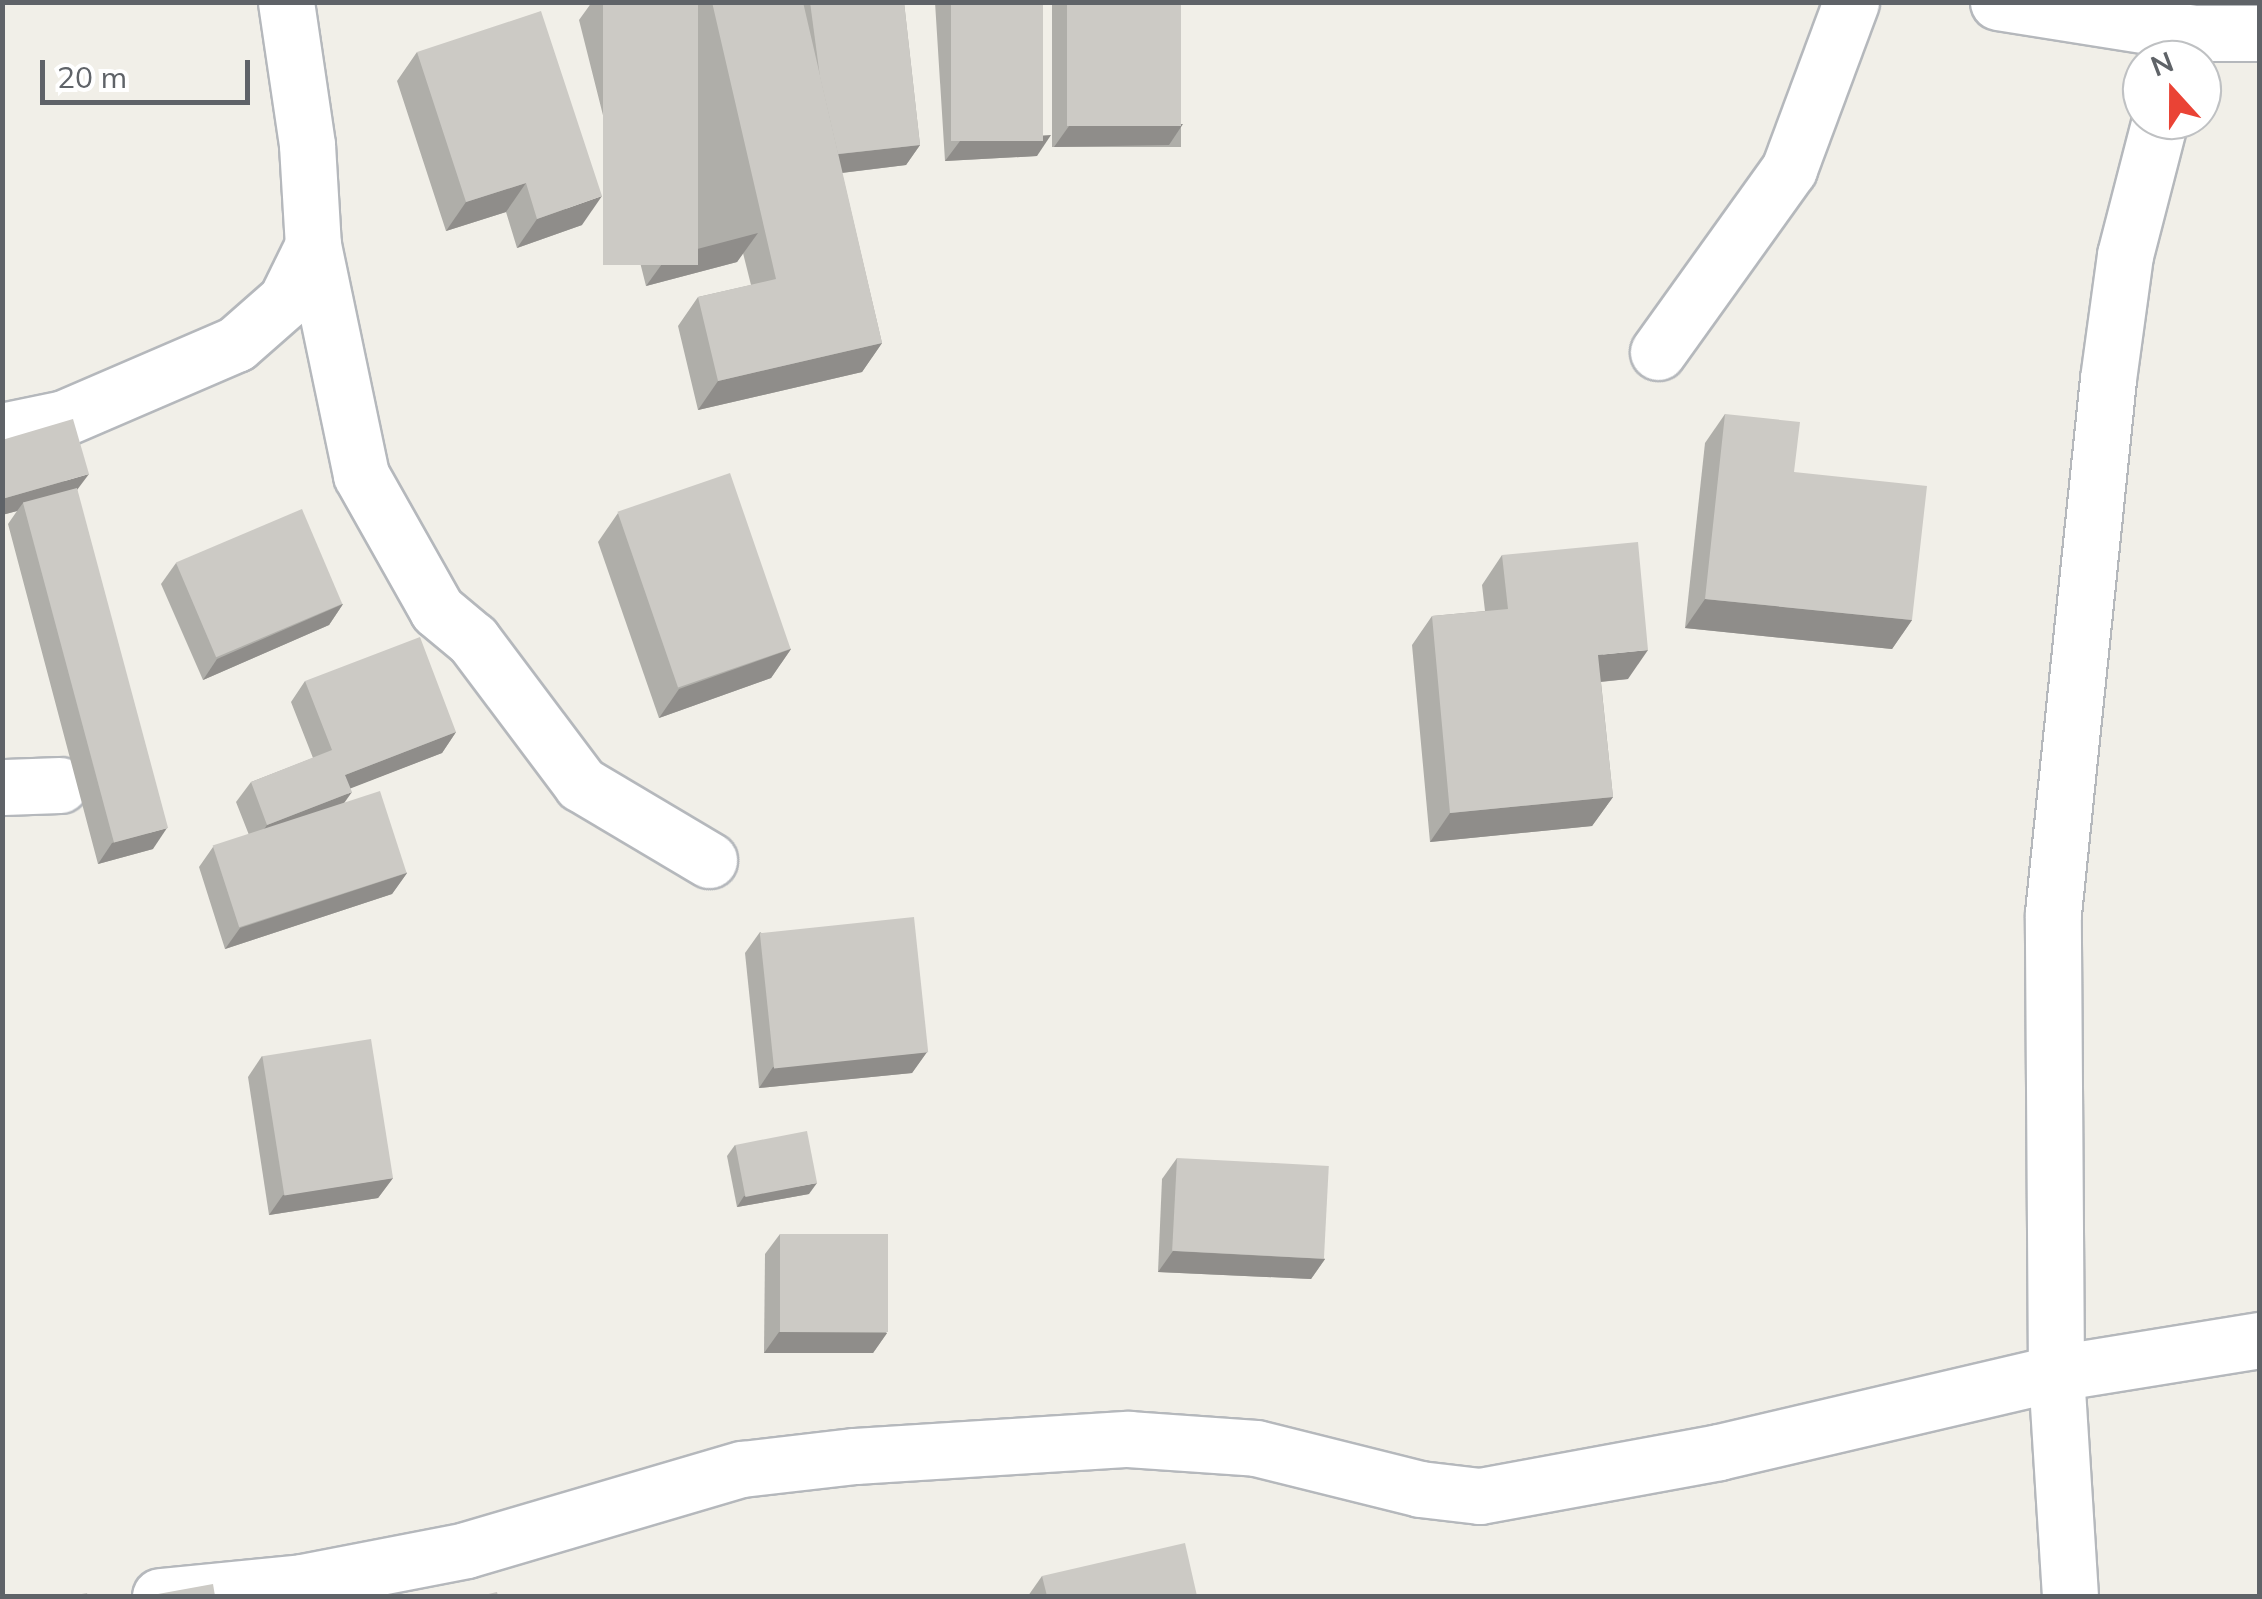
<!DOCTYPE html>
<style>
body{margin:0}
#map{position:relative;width:2262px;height:1599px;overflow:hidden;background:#f1efe8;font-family:Mulish,sans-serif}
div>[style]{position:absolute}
.roads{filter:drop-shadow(2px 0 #b5b8bc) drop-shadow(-2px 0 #b5b8bc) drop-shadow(0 2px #b5b8bc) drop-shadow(0 -2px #b5b8bc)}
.minor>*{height:55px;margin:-27.5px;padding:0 27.5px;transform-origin:27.5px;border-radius:27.5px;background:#fff}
.wall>*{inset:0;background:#afaea9;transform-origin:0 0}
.shaded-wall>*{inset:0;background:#8f8d8a}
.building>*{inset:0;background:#cccac5;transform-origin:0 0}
span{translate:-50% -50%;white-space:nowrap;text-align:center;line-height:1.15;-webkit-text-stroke:9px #fff;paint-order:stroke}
.frame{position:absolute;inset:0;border:5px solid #5f6368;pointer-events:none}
.north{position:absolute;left:2122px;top:40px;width:100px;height:100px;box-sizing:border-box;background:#fff;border:2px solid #bfc1c3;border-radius:50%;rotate:339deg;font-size:28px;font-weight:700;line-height:40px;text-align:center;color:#5f6368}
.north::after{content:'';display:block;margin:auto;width:35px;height:45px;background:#ea4335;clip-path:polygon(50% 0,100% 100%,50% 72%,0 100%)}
.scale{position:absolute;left:40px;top:60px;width:210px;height:45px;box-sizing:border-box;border:5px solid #5f6368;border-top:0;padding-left:12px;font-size:30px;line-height:35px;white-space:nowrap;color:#5f6368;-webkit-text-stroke:8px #fff;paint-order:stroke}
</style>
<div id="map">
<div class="roads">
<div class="minor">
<i style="left:286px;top:2px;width:145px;rotate:81.6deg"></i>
<i style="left:307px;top:145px;width:100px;rotate:86.6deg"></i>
<i style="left:313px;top:245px;width:235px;rotate:78.2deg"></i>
<i style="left:361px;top:475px;width:155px;rotate:60.6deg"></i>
<i style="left:437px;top:610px;width:47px;rotate:39.8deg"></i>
<i style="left:473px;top:640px;width:180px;rotate:53.1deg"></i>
<i style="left:581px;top:784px;width:149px;rotate:30.7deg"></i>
<i style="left:1998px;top:2px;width:198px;rotate:9deg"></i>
<i style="left:2194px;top:33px;width:66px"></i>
<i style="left:1658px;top:352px;width:225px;rotate:-54.4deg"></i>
<i style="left:1789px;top:169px;width:178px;rotate:-69.6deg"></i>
<i style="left:2px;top:431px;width:63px;rotate:-11.8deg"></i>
<i style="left:64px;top:418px;width:187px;rotate:-23.3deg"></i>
<i style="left:236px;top:344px;width:67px;rotate:-41.3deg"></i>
<i style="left:286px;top:300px;width:61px;rotate:-63.9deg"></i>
<i style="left:2px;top:787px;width:58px;rotate:-2deg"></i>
<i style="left:160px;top:1596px;width:143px;rotate:-5.6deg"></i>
<i style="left:302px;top:1582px;width:167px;rotate:-11deg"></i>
<i style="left:466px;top:1550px;width:288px;rotate:-16.4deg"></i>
<i style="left:742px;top:1469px;width:114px;rotate:-6.6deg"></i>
<i style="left:855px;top:1456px;width:274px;rotate:-3.6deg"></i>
<i style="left:1128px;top:1439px;width:128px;rotate:4deg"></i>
<i style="left:1256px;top:1448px;width:169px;rotate:14deg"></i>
<i style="left:1420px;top:1489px;width:60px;rotate:6.7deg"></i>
<i style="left:1480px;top:1496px;width:243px;rotate:-10.4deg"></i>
<i style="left:1719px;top:1452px;width:346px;rotate:-13.2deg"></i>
<i style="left:2056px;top:1373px;width:207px;rotate:-9.2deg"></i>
<i style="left:2070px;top:1596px;width:223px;rotate:-93.6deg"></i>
<i style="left:2056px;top:1373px;width:460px;rotate:-90.4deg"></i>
<i style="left:2053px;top:913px;width:537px;rotate:-84.12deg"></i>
<i style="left:2108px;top:379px;width:125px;rotate:-82.2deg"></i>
<i style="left:2125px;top:255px;width:139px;rotate:-75.5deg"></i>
</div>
</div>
<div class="wall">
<i style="clip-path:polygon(592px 2px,904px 2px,920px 145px,906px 165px,842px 173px,882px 343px,862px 372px,698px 410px,678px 326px,698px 297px,751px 285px,743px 253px,737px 262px,646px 286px,579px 20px)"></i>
<i style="clip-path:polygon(935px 2px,1043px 2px,1037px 156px,945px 161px)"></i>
<i style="left:1052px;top:2px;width:129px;height:145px"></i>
<i style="clip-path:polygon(417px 52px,582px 225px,517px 248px,506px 212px,446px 231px,397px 81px)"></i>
<i style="clip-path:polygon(1725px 414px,1794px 472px,1912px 620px,1892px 649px,1685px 628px,1705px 443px)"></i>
<i style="clip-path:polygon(2px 440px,77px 490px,153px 849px,98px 864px,8px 524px,17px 511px,2px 515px)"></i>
<i style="clip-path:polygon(618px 513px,791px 649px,771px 678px,659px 718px,598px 542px)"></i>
<i style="clip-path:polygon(1502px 555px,1628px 679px,1601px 682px,1613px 797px,1592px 826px,1430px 842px,1412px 645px,1432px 616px,1485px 611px,1482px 585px)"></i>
<i style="clip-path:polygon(176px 563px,343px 604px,329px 625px,203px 680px,161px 584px)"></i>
<i style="clip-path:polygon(305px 681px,456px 732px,442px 753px,350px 788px,344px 803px,407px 873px,392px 894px,225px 949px,199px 867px,213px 847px,249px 835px,236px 802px,251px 782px,313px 758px,291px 702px)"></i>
<i style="clip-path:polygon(760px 932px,927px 1052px,912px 1073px,759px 1088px,745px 953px)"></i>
<i style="clip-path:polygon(262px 1056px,393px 1178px,378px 1198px,269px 1215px,248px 1077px)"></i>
<i style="clip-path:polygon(735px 1145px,809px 1194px,737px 1207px,727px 1156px)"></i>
<i style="clip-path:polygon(1177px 1158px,1325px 1259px,1311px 1279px,1158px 1272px,1162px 1179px)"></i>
<i style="clip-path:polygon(780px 1234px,887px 1333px,873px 1353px,764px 1353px,765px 1254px)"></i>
<i style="clip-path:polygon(1042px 1576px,1197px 1596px,1028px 1596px)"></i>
</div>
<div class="shaded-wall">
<i style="clip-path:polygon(1183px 124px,1169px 145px,1054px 147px,1069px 126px)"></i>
<i style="clip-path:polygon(1051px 135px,1037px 156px,945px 161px,960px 141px)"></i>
<i style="clip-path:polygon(920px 145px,906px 165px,816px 176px,831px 155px)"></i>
<i style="clip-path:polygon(526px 183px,506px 212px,446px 231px,466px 202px)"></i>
<i style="clip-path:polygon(602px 196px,582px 225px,517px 248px,537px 219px)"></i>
<i style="clip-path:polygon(758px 233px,737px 262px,646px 286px,667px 257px)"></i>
<i style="clip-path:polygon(882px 343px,862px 372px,698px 410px,718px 381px)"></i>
<i style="clip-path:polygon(89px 474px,74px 494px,23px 503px,17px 511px,2px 515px,2px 499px)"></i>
<i style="clip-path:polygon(1705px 599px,1912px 620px,1892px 649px,1685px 628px)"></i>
<i style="clip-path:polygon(343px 604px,329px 625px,203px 680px,217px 659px)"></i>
<i style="clip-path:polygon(791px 649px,771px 678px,659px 718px,679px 689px)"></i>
<i style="clip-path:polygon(1648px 650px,1628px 679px,1578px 684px,1598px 655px)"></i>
<i style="clip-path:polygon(456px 732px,442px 753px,331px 796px,345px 775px)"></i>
<i style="clip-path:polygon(352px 792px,337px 813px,253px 845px,267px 825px)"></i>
<i style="clip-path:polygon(1613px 797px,1592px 826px,1430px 842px,1450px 813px)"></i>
<i style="clip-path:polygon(167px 828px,153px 849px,98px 864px,112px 843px)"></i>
<i style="clip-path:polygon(407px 873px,392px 894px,225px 949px,240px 928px)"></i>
<i style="clip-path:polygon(927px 1052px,912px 1073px,759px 1088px,773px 1067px)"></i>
<i style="clip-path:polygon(393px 1178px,378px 1198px,269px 1215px,283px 1195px)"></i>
<i style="clip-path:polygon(817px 1183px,809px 1194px,737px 1207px,744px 1196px)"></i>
<i style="clip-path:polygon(1173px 1251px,1325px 1259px,1311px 1279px,1158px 1272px)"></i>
<i style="clip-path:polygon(779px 1332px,887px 1333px,873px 1353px,764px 1353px)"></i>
</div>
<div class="building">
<i style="left:603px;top:2px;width:95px;height:263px"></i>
<i style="clip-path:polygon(712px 2px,803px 2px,882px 343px,718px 381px,698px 297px,776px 279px)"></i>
<i style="clip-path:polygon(810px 2px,904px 2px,920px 145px,838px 154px,820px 77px)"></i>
<i style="left:951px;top:2px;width:92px;height:139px"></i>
<i style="left:1067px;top:2px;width:114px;height:124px"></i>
<i style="clip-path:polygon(541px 11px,602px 196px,537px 219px,526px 183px,466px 202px,417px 52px)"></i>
<i style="clip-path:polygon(1725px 414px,1800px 422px,1794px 472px,1927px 486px,1912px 620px,1705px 599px)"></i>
<i style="clip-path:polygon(73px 419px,89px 474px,2px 499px,2px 440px)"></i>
<i style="left:730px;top:473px;width:186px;height:119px;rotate:71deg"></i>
<i style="left:77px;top:488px;width:352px;height:56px;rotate:75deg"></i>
<i style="left:302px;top:509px;width:103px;height:137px;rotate:67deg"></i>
<i style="clip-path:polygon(1638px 542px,1648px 650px,1598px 655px,1613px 797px,1450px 813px,1432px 616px,1508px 609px,1502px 555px)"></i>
<i style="clip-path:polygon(420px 637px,456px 732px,345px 775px,352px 792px,267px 825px,251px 782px,332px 750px,305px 681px)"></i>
<i style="left:380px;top:791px;width:86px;height:176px;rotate:72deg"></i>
<i style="left:914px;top:917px;width:136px;height:155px;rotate:84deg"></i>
<i style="left:371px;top:1039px;width:141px;height:110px;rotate:81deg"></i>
<i style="left:807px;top:1131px;width:53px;height:73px;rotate:79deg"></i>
<i style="left:1177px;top:1158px;width:152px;height:93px;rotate:3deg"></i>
<i style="left:780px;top:1234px;width:108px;height:98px"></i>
<i style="clip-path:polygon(1185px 1543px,1197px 1596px,1047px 1596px,1042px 1576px)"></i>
<i style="clip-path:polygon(213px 1584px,215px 1596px,147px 1596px)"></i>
<i style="clip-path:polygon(497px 1592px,498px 1596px,480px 1596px)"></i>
<i style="clip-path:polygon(87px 1593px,88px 1596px,71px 1596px)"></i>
</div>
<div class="frame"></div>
<div class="north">N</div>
<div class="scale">20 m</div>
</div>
